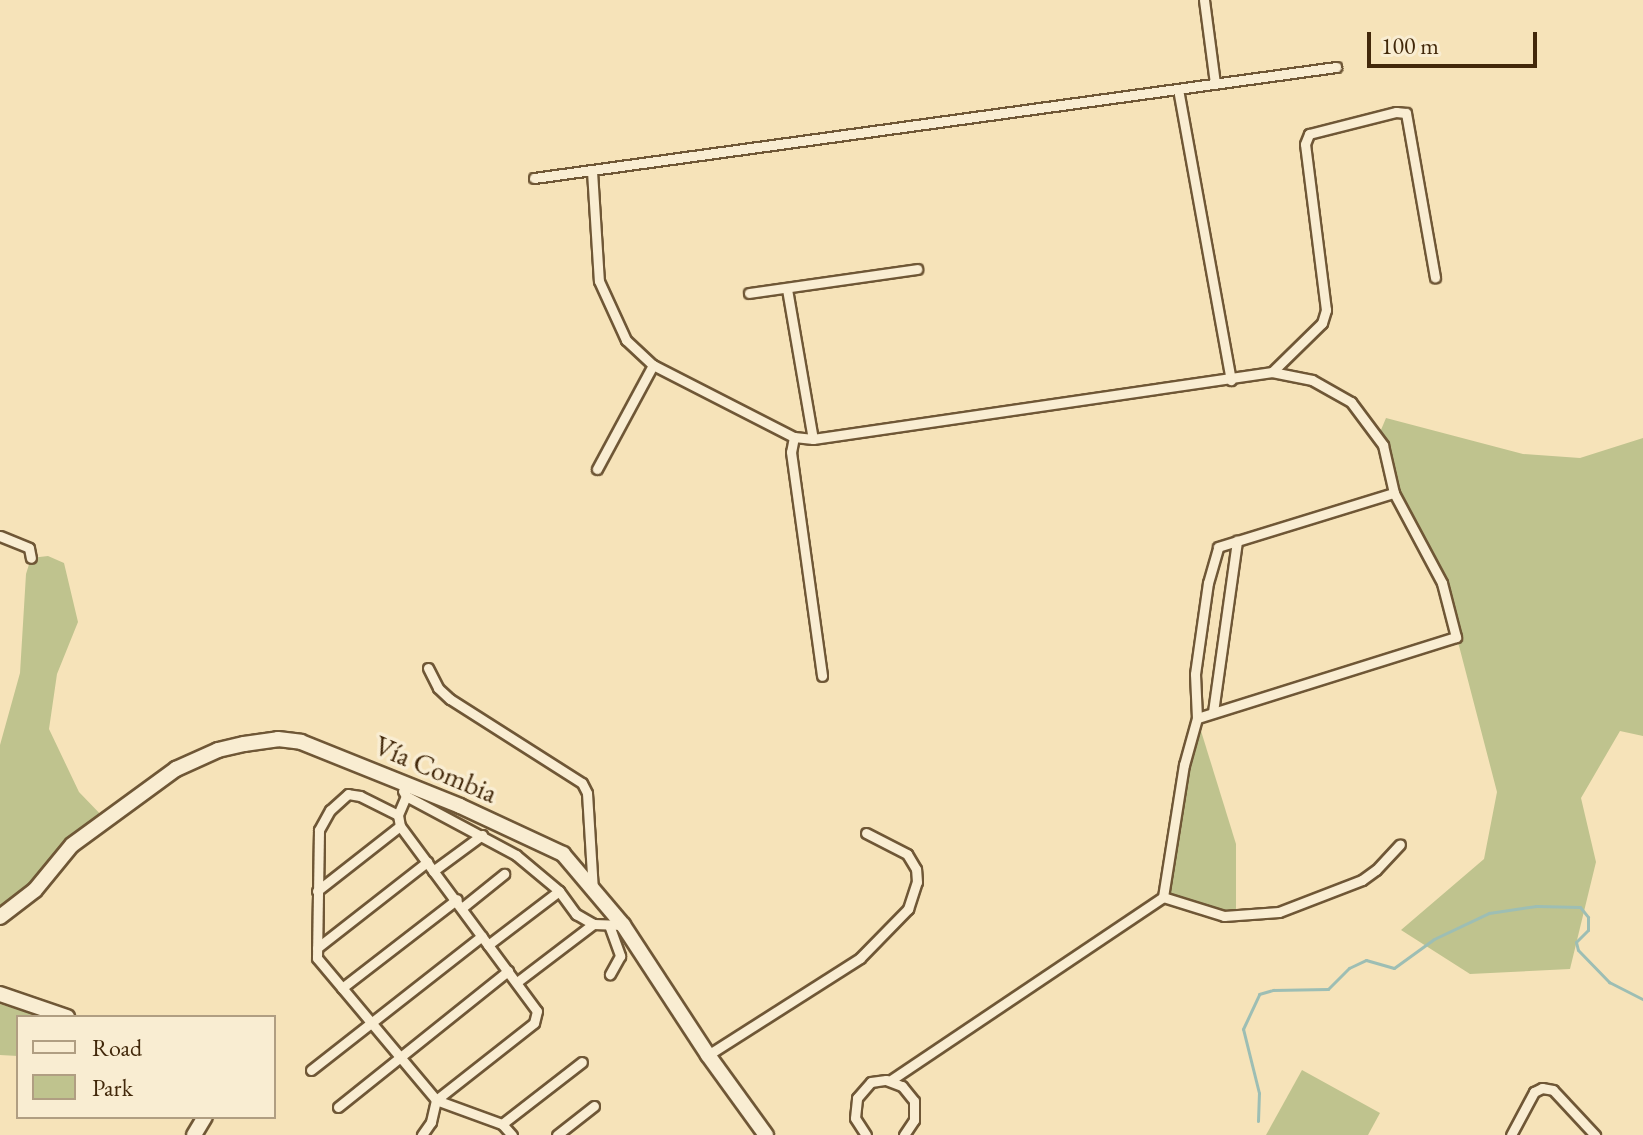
<!DOCTYPE html>
<meta charset="utf-8">
<style>
body{margin:0}
#map{position:relative;width:1643px;height:1135px;overflow:hidden;background:#f6e3b9;font-family:"EB Garamond",serif}
div>[style]{position:absolute}
.green>*{inset:0;background:#bfc38e}
.stream>*{height:3px;margin:-1.5px;padding:0 1.5px;transform-origin:1.5px;border-radius:1.5px;background:#9dbeb4}
.roads{filter:drop-shadow(2px 0 #6f5736) drop-shadow(-2px 0 #6f5736) drop-shadow(0 2px #6f5736) drop-shadow(0 -2px #6f5736)}
.street>*{height:9px;margin:-4.5px;padding:0 4.5px;transform-origin:4.5px;border-radius:4.5px;background:#f9edd2}
.secondary>*{height:14px;margin:-7px;padding:0 7px;transform-origin:7px;border-radius:7px;background:#f9edd2}
span{translate:-50% -50%;white-space:nowrap;text-align:center;line-height:1.15;-webkit-text-stroke:7px #f9edd2;paint-order:stroke}
.street-label{font-size:28px;color:#42280a}
.legend{position:absolute;left:16px;top:1015px;width:260px;height:104px;box-sizing:border-box;background:#f9edd2;border:2px solid #b09e82;margin:0;padding:10px 14px;list-style:none;font-size:24px;color:#42280a}
.legend li{display:flex;align-items:center;gap:16px;height:40px}
.legend b{width:40px;border:2px solid #b09e82}
.scale{position:absolute;left:1367px;top:32px;width:170px;height:36px;box-sizing:border-box;border:4px solid #42280a;border-top:0;padding-left:10px;font-size:24px;line-height:28px;white-space:nowrap;color:#42280a;-webkit-text-stroke:6px #f9edd2;paint-order:stroke}
</style>
<div id="map">
<div class="green">
<i style="clip-path:polygon(1386px 418px,1523px 454px,1580px 458px,1643px 438px,1643px 736px,1620px 731px,1581px 798px,1596px 862px,1570px 969px,1470px 974px,1401px 930px,1484px 859px,1497px 792px,1445px 592px,1394px 493px,1378px 437px)"></i>
<i style="clip-path:polygon(48px 556px,64px 563px,78px 622px,57px 674px,49px 729px,79px 792px,106px 820px,0 917px,0 745px,20px 673px,26px 574px,31px 558px)"></i>
<i style="clip-path:polygon(1197px 718px,1236px 844px,1236px 916px,1163px 897px)"></i>
<i style="clip-path:polygon(0 1004px,43px 1017px,18px 1017px,18px 1056px,0 1055px)"></i>
<i style="clip-path:polygon(1302px 1070px,1380px 1113px,1368px 1135px,1266px 1135px)"></i>
</div>
<div class="stream">
<i style="left:1258px;top:1121px;width:28px;rotate:-88deg"></i>
<i style="left:1259px;top:1093px;width:66px;rotate:-104deg"></i>
<i style="left:1243px;top:1029px;width:38px;rotate:-65deg"></i>
<i style="left:1259px;top:994px;width:15px;rotate:-16deg"></i>
<i style="left:1273px;top:990px;width:55px;rotate:-1deg"></i>
<i style="left:1328px;top:989px;width:30px;rotate:-45deg"></i>
<i style="left:1349px;top:968px;width:19px;rotate:-25deg"></i>
<i style="left:1366px;top:960px;width:29px;rotate:16deg"></i>
<i style="left:1394px;top:968px;width:49px;rotate:-35.9deg"></i>
<i style="left:1434px;top:939px;width:61px;rotate:-25.3deg"></i>
<i style="left:1489px;top:913px;width:48px;rotate:-8.5deg"></i>
<i style="left:1536px;top:906px;width:44px;rotate:1.3deg"></i>
<i style="left:1580px;top:907px;width:13px;rotate:51deg"></i>
<i style="left:1588px;top:917px;width:13px;rotate:90deg"></i>
<i style="left:1588px;top:930px;width:17px;rotate:135deg"></i>
<i style="left:1576px;top:942px;width:8px;rotate:76deg"></i>
<i style="left:1578px;top:950px;width:45px;rotate:45.9deg"></i>
<i style="left:1609px;top:982px;width:38px;rotate:27deg"></i>
</div>
<div class="roads">
<div class="street">
<i style="left:1204px;top:0;width:84px;rotate:82.5deg"></i>
<i style="left:1178px;top:89px;width:296px;rotate:79.7deg"></i>
<i style="left:592px;top:171px;width:110px;rotate:86.4deg"></i>
<i style="left:599px;top:281px;width:65px;rotate:65.4deg"></i>
<i style="left:626px;top:340px;width:37px;rotate:43deg"></i>
<i style="left:653px;top:365px;width:158px;rotate:27.1deg"></i>
<i style="left:794px;top:437px;width:19px;rotate:6deg"></i>
<i style="left:813px;top:439px;width:464px;rotate:-8.3deg"></i>
<i style="left:1272px;top:372px;width:41px;rotate:11.3deg"></i>
<i style="left:1312px;top:380px;width:45px;rotate:29.4deg"></i>
<i style="left:1351px;top:402px;width:54px;rotate:53.3deg"></i>
<i style="left:1383px;top:445px;width:49px;rotate:77.1deg"></i>
<i style="left:1394px;top:493px;width:102px;rotate:61.9deg"></i>
<i style="left:1442px;top:583px;width:56px;rotate:75.5deg"></i>
<i style="left:1456px;top:637px;width:271px;rotate:162.6deg"></i>
<i style="left:534px;top:178px;width:810px;rotate:-7.88deg"></i>
<i style="left:787px;top:289px;width:152px;rotate:80.2deg"></i>
<i style="left:749px;top:293px;width:170px;rotate:-8.1deg"></i>
<i style="left:1272px;top:372px;width:70px;rotate:-44.4deg"></i>
<i style="left:1322px;top:323px;width:14px;rotate:-73deg"></i>
<i style="left:1326px;top:310px;width:167px;rotate:-97.2deg"></i>
<i style="left:1305px;top:144px;width:11px;rotate:-68deg"></i>
<i style="left:1309px;top:134px;width:90px;rotate:-14.2deg"></i>
<i style="left:1396px;top:112px;width:10px;rotate:6deg"></i>
<i style="left:1406px;top:113px;width:167px;rotate:80deg"></i>
<i style="left:794px;top:437px;width:15px;rotate:101deg"></i>
<i style="left:791px;top:452px;width:226px;rotate:82.1deg"></i>
<i style="left:597px;top:469px;width:118px;rotate:-61.7deg"></i>
<i style="left:0;top:536px;width:31px;rotate:22deg"></i>
<i style="left:29px;top:548px;width:10px;rotate:79deg"></i>
<i style="left:428px;top:668px;width:22px;rotate:63deg"></i>
<i style="left:438px;top:688px;width:16px;rotate:43deg"></i>
<i style="left:450px;top:699px;width:156px;rotate:32.5deg"></i>
<i style="left:582px;top:783px;width:11px;rotate:63deg"></i>
<i style="left:587px;top:793px;width:97px;rotate:86.5deg"></i>
<i style="left:1213px;top:712px;width:173px;rotate:-82deg"></i>
<i style="left:403px;top:791px;width:6px;rotate:59deg"></i>
<i style="left:406px;top:796px;width:125px;rotate:28.2deg"></i>
<i style="left:516px;top:855px;width:56px;rotate:39.9deg"></i>
<i style="left:559px;top:891px;width:29px;rotate:54deg"></i>
<i style="left:576px;top:914px;width:20px;rotate:30deg"></i>
<i style="left:593px;top:924px;width:30px;rotate:2deg"></i>
<i style="left:406px;top:796px;width:21px;rotate:113deg"></i>
<i style="left:398px;top:815px;width:11px;rotate:80deg"></i>
<i style="left:400px;top:826px;width:230px;rotate:53.5deg"></i>
<i style="left:537px;top:1011px;width:12px;rotate:104deg"></i>
<i style="left:534px;top:1023px;width:125px;rotate:141.8deg"></i>
<i style="left:436px;top:1100px;width:23px;rotate:103deg"></i>
<i style="left:431px;top:1122px;width:16px;rotate:125deg"></i>
<i style="left:398px;top:815px;width:42px;rotate:-153.4deg"></i>
<i style="left:360px;top:796px;width:12px;rotate:-171deg"></i>
<i style="left:348px;top:794px;width:24px;rotate:138deg"></i>
<i style="left:330px;top:810px;width:23px;rotate:119deg"></i>
<i style="left:319px;top:830px;width:128px;rotate:90.9deg"></i>
<i style="left:317px;top:958px;width:185px;rotate:50deg"></i>
<i style="left:436px;top:1100px;width:70px;rotate:20deg"></i>
<i style="left:502px;top:1124px;width:15px;rotate:48deg"></i>
<i style="left:433px;top:871px;width:61px;rotate:-36.3deg"></i>
<i style="left:317px;top:891px;width:105px;rotate:-38.1deg"></i>
<i style="left:1163px;top:897px;width:64px;rotate:17.3deg"></i>
<i style="left:1224px;top:916px;width:55px;rotate:-4.2deg"></i>
<i style="left:1279px;top:912px;width:89px;rotate:-21.1deg"></i>
<i style="left:1362px;top:880px;width:17px;rotate:-36deg"></i>
<i style="left:1376px;top:870px;width:35px;rotate:-47deg"></i>
<i style="left:463px;top:907px;width:53px;rotate:-38.8deg"></i>
<i style="left:609px;top:925px;width:33px;rotate:70deg"></i>
<i style="left:620px;top:956px;width:21px;rotate:119deg"></i>
<i style="left:488px;top:945px;width:89px;rotate:-37.3deg"></i>
<i style="left:317px;top:948px;width:140px;rotate:-38deg"></i>
<i style="left:517px;top:982px;width:96px;rotate:-37.3deg"></i>
<i style="left:342px;top:988px;width:145px;rotate:-37.7deg"></i>
<i style="left:708px;top:1055px;width:180px;rotate:-32.5deg"></i>
<i style="left:860px;top:958px;width:69px;rotate:-45.6deg"></i>
<i style="left:908px;top:909px;width:28px;rotate:-72deg"></i>
<i style="left:917px;top:882px;width:13px;rotate:-94deg"></i>
<i style="left:916px;top:869px;width:17px;rotate:-121deg"></i>
<i style="left:907px;top:854px;width:46px;rotate:-152.9deg"></i>
<i style="left:311px;top:1070px;width:217px;rotate:-38.1deg"></i>
<i style="left:891px;top:1080px;width:328px;rotate:-33.9deg"></i>
<i style="left:1163px;top:897px;width:134px;rotate:-81deg"></i>
<i style="left:1184px;top:765px;width:49px;rotate:-74.5deg"></i>
<i style="left:1197px;top:718px;width:44px;rotate:-92.6deg"></i>
<i style="left:1195px;top:674px;width:92px;rotate:-81.9deg"></i>
<i style="left:1208px;top:583px;width:37px;rotate:-74deg"></i>
<i style="left:1218px;top:547px;width:184px;rotate:-17.1deg"></i>
<i style="left:338px;top:1107px;width:218px;rotate:-38.7deg"></i>
<i style="left:502px;top:1124px;width:101px;rotate:-37.8deg"></i>
<i style="left:557px;top:1135px;width:47px;rotate:-38.1deg"></i>
<i style="left:866px;top:1135px;width:20px;rotate:-123deg"></i>
<i style="left:855px;top:1118px;width:20px;rotate:-84deg"></i>
<i style="left:857px;top:1098px;width:21px;rotate:-49deg"></i>
<i style="left:871px;top:1082px;width:15px;rotate:-8deg"></i>
<i style="left:886px;top:1080px;width:17px;rotate:21deg"></i>
<i style="left:902px;top:1086px;width:19px;rotate:51deg"></i>
<i style="left:914px;top:1101px;width:19px;rotate:90deg"></i>
<i style="left:914px;top:1120px;width:18px;rotate:124deg"></i>
<i style="left:1511px;top:1135px;width:49px;rotate:-61.9deg"></i>
<i style="left:1534px;top:1092px;width:9px;rotate:-27deg"></i>
<i style="left:1542px;top:1088px;width:11px;rotate:10deg"></i>
<i style="left:1553px;top:1090px;width:62px;rotate:47deg"></i>
</div>
<div class="secondary">
<i style="left:0;top:917px;width:44px;rotate:-37.6deg"></i>
<i style="left:35px;top:890px;width:58px;rotate:-50.6deg"></i>
<i style="left:72px;top:845px;width:129px;rotate:-36.2deg"></i>
<i style="left:176px;top:769px;width:46px;rotate:-24.3deg"></i>
<i style="left:218px;top:750px;width:27px;rotate:-13deg"></i>
<i style="left:244px;top:744px;width:34px;rotate:-8deg"></i>
<i style="left:278px;top:739px;width:23px;rotate:7deg"></i>
<i style="left:301px;top:742px;width:171px;rotate:21.9deg"></i>
<i style="left:460px;top:806px;width:114px;rotate:25deg"></i>
<i style="left:563px;top:854px;width:93px;rotate:49.8deg"></i>
<i style="left:623px;top:925px;width:155px;rotate:56.8deg"></i>
<i style="left:708px;top:1055px;width:99px;rotate:54.1deg"></i>
<i style="left:0;top:994px;width:71px;rotate:18.9deg"></i>
<i style="left:194px;top:1135px;width:21px;rotate:-59deg"></i>
</div>
</div>
<div class="street-label">
<span style="left:436px;top:769px;rotate:23deg">Vía Combia</span>
</div>
<ul class="legend">
<li><b style="height:10px;background:#f9edd2"></b>Road</li>
<li><b style="height:22px;background:#bfc38e"></b>Park</li>
</ul>
<div class="scale">100 m</div>
</div>
